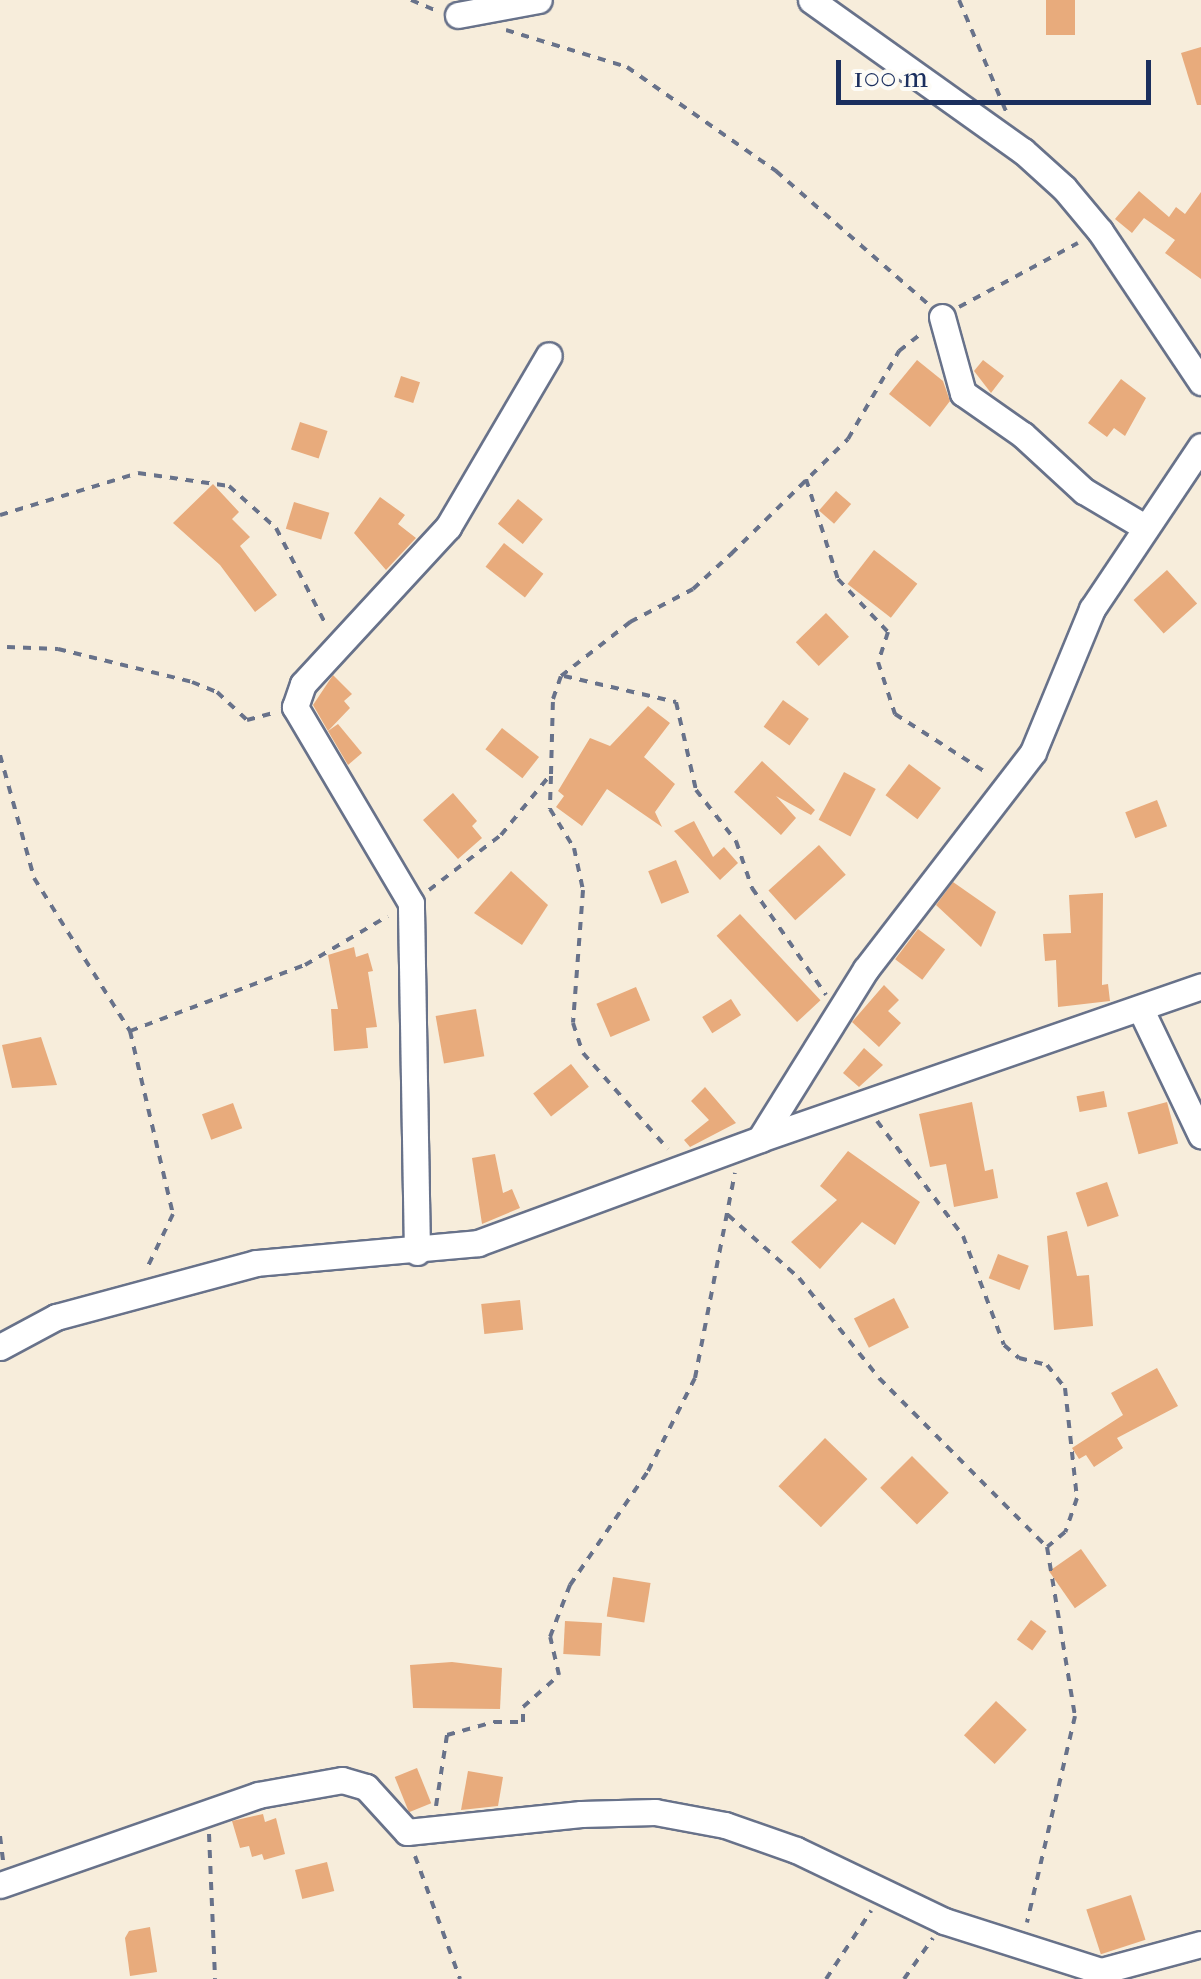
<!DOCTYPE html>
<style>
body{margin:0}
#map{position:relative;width:1201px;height:1979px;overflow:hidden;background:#f7eddb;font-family:"IM FELL French Canon",serif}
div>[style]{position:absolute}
.building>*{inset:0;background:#e8ab7c;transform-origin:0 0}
.path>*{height:4px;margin-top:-2px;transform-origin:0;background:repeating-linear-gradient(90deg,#68728a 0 8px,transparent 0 16px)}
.roads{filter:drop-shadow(2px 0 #68728a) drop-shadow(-2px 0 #68728a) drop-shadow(0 2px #68728a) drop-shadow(0 -2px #68728a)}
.minor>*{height:25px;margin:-12.5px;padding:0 12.5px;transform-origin:12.5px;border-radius:12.5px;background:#fff}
span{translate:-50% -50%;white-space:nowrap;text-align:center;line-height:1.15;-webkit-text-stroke:9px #fdfcf7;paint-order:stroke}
.scale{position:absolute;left:836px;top:60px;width:315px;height:45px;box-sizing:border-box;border:5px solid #1b2f5e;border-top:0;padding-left:12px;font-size:30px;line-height:35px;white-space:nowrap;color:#1b2f5e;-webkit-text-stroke:8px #fdfcf7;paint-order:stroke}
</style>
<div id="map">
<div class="building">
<i style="left:1046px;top:0;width:29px;height:35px"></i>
<i style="clip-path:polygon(1201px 47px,1201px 105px,1197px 105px,1181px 53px)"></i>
<i style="clip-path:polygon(1139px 191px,1169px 217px,1176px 207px,1185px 214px,1201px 192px,1201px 279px,1165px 253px,1175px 240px,1144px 218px,1132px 233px,1115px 219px)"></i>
<i style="clip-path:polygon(917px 360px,943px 381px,950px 401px,930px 427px,889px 394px)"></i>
<i style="clip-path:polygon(983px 360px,1004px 376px,991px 393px,974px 371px)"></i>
<i style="left:401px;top:376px;width:20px;height:22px;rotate:18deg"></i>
<i style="clip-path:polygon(1121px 379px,1146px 398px,1125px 436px,1114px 428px,1107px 437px,1088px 423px)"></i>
<i style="left:300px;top:422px;width:29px;height:29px;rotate:18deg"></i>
<i style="clip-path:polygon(213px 484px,239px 512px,232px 519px,250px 537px,240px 546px,277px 595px,255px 612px,220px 565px,173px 523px)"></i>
<i style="left:836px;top:491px;width:20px;height:26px;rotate:41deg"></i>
<i style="clip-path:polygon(380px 497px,405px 515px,398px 524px,416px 538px,386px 570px,354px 533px)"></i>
<i style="left:518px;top:499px;width:32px;height:32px;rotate:39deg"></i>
<i style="left:294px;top:502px;width:37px;height:28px;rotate:17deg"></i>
<i style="left:504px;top:543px;width:50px;height:30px;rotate:38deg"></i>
<i style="left:874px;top:550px;width:55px;height:43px;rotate:38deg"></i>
<i style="left:1167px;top:570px;width:45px;height:45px;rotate:48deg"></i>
<i style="left:826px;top:613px;width:33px;height:42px;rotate:46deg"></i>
<i style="clip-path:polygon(333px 675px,352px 694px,344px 701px,350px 708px,328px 731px,313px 705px)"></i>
<i style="left:783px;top:700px;width:32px;height:33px;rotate:36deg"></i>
<i style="clip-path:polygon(648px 706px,670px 723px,644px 757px,675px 784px,655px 812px,662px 827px,607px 789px,582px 826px,556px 807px,564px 796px,558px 791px,590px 738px,610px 746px)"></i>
<i style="clip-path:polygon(338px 724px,362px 753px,348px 765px,328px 731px)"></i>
<i style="left:502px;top:728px;width:47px;height:27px;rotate:38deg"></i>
<i style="clip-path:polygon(762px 761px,815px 810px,811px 815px,776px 796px,796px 818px,781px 835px,734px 792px)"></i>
<i style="left:909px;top:764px;width:40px;height:39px;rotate:37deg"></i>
<i style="left:844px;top:772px;width:36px;height:54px;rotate:28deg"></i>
<i style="clip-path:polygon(453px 793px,477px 821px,472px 826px,482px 838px,458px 859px,423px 820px)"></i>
<i style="left:1157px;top:800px;width:28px;height:34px;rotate:69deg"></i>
<i style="clip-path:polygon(694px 821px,713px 857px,724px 847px,738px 863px,720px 880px,674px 831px)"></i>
<i style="left:819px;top:845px;width:40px;height:68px;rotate:48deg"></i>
<i style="left:676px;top:860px;width:35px;height:30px;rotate:68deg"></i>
<i style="clip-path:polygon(511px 871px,548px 905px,522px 945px,474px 913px)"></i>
<i style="clip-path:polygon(953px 882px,996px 912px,981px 947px,936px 905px)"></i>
<i style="clip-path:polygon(1103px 893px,1102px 985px,1108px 984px,1110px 1001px,1058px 1007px,1056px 960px,1045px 961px,1043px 934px,1071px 933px,1069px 895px)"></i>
<i style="left:740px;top:914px;width:118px;height:32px;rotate:47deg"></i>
<i style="left:918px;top:929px;width:34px;height:38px;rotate:37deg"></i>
<i style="clip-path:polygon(354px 947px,356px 957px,368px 953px,373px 971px,368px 972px,377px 1027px,366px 1028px,368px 1048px,334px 1051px,331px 1009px,338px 1009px,328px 955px)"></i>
<i style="clip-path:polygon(884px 985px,899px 1000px,888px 1011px,901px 1023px,879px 1047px,852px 1022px)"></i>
<i style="left:636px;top:987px;width:36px;height:43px;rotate:67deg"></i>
<i style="left:731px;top:999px;width:19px;height:34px;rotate:58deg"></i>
<i style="left:476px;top:1009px;width:48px;height:41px;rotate:80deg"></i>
<i style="clip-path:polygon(41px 1037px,57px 1085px,12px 1088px,2px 1045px)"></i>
<i style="clip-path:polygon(864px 1048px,883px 1065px,859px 1087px,843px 1073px)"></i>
<i style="left:571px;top:1064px;width:29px;height:48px;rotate:52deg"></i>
<i style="clip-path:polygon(705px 1087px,736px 1123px,690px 1147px,684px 1140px,709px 1120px,691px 1101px)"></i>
<i style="left:1104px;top:1091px;width:16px;height:28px;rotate:79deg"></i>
<i style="clip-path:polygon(972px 1102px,985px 1171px,993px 1169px,998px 1198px,954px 1207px,946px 1164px,930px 1167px,919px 1114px)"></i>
<i style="left:1167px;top:1102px;width:43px;height:41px;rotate:75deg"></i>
<i style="left:233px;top:1103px;width:27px;height:33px;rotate:70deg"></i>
<i style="clip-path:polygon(848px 1151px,920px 1202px,895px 1245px,862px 1222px,820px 1269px,791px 1242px,837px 1200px,820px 1186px)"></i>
<i style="clip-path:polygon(495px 1154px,503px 1193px,512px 1189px,520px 1208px,482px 1224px,472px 1158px)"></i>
<i style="left:1107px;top:1182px;width:36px;height:33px;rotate:71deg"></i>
<i style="clip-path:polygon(1067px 1231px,1077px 1276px,1089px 1275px,1093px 1326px,1054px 1330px,1047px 1236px)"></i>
<i style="left:998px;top:1254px;width:33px;height:26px;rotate:21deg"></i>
<i style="left:894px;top:1298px;width:33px;height:45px;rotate:63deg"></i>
<i style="left:520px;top:1300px;width:30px;height:39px;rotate:84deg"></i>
<i style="clip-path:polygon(1157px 1368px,1178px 1406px,1117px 1438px,1123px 1448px,1094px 1467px,1086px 1455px,1079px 1459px,1072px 1448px,1123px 1415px,1111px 1393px)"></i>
<i style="left:825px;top:1438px;width:59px;height:67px;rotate:44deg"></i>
<i style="left:912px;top:1456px;width:52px;height:45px;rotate:45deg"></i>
<i style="left:1081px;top:1549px;width:45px;height:39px;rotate:55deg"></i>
<i style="left:613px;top:1577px;width:38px;height:40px;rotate:9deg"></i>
<i style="left:1031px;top:1620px;width:19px;height:24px;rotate:36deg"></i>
<i style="left:565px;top:1621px;width:37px;height:33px;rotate:3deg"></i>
<i style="clip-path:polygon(452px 1662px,502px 1668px,500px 1709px,413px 1708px,410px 1665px)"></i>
<i style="left:996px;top:1701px;width:42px;height:47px;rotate:43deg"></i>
<i style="left:417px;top:1768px;width:38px;height:24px;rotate:68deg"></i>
<i style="clip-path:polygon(468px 1771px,503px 1777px,498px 1806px,461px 1810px)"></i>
<i style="clip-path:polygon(263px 1814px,265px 1822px,276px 1818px,285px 1854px,264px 1860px,262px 1854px,252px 1857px,249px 1846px,240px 1848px,232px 1821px)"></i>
<i style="left:327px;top:1862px;width:30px;height:33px;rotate:76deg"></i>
<i style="left:1131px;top:1895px;width:47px;height:47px;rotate:72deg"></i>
<i style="clip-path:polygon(150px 1927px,157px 1972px,130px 1976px,125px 1938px,129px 1931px)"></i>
</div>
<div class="path">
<i style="left:411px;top:0;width:25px;rotate:23deg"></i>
<i style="left:959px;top:0;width:121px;rotate:67.1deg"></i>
<i style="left:506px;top:30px;width:127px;rotate:17deg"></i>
<i style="left:627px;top:67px;width:182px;rotate:34.9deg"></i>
<i style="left:776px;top:171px;width:202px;rotate:41.2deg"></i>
<i style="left:959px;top:307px;width:135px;rotate:-28.3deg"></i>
<i style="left:806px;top:479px;width:105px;rotate:72.3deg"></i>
<i style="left:838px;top:579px;width:73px;rotate:46.7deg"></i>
<i style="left:888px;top:632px;width:32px;rotate:108deg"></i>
<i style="left:878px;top:662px;width:55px;rotate:71.9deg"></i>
<i style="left:895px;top:714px;width:109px;rotate:32.7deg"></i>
<i style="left:0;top:515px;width:144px;rotate:-16.9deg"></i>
<i style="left:138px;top:473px;width:92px;rotate:8.1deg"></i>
<i style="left:229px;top:486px;width:63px;rotate:41.8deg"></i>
<i style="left:276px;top:528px;width:109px;rotate:62.7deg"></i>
<i style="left:7px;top:647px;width:51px;rotate:2.2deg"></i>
<i style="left:58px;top:649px;width:138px;rotate:13.8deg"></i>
<i style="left:192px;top:682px;width:27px;rotate:22deg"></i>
<i style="left:217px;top:692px;width:41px;rotate:43deg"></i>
<i style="left:247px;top:720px;width:30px;rotate:-15deg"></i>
<i style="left:564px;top:676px;width:115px;rotate:13.1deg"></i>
<i style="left:676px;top:702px;width:90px;rotate:77.2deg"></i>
<i style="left:696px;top:790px;width:65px;rotate:51.9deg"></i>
<i style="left:736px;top:841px;width:50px;rotate:71.2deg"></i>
<i style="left:752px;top:888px;width:130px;rotate:55.3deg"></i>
<i style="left:0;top:755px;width:128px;rotate:74.5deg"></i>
<i style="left:34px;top:878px;width:181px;rotate:57.9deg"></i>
<i style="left:130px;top:1031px;width:188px;rotate:76.8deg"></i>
<i style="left:173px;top:1214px;width:60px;rotate:115.7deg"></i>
<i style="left:551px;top:776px;width:33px;rotate:92deg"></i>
<i style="left:550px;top:809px;width:46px;rotate:58.4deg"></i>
<i style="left:574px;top:848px;width:43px;rotate:77.9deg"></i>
<i style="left:583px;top:890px;width:133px;rotate:94.3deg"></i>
<i style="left:573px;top:1023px;width:32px;rotate:72deg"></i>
<i style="left:583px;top:1053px;width:128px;rotate:48.5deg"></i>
<i style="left:429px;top:890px;width:91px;rotate:-37.4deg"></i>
<i style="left:501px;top:835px;width:79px;rotate:-50.7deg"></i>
<i style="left:551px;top:774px;width:75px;rotate:-88.5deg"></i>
<i style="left:553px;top:699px;width:24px;rotate:-71deg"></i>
<i style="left:561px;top:676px;width:88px;rotate:-38deg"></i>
<i style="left:630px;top:622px;width:71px;rotate:-27.6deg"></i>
<i style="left:693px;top:589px;width:52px;rotate:-42.6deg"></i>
<i style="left:731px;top:554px;width:164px;rotate:-44.5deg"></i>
<i style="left:848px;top:439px;width:102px;rotate:-59.9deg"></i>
<i style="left:899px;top:351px;width:31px;rotate:-38deg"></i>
<i style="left:130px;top:1031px;width:187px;rotate:-20.7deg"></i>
<i style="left:305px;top:965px;width:96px;rotate:-30.6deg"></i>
<i style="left:877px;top:1121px;width:144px;rotate:53.2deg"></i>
<i style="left:963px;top:1236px;width:116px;rotate:69.4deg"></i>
<i style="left:1004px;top:1345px;width:20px;rotate:41deg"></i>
<i style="left:1019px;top:1358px;width:29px;rotate:14deg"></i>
<i style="left:1047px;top:1365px;width:29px;rotate:52deg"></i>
<i style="left:1065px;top:1388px;width:111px;rotate:83.8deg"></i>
<i style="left:1077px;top:1498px;width:36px;rotate:109deg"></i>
<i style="left:1065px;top:1532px;width:23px;rotate:140deg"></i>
<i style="left:728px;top:1215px;width:95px;rotate:41.6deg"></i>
<i style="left:799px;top:1278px;width:128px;rotate:51.3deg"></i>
<i style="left:879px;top:1378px;width:238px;rotate:45.2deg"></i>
<i style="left:1047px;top:1547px;width:171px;rotate:80.6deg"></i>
<i style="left:1075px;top:1716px;width:212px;rotate:103.1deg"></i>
<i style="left:436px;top:1806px;width:72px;rotate:-81.2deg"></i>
<i style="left:447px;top:1735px;width:49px;rotate:-15.5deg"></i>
<i style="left:494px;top:1722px;width:29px"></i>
<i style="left:523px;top:1722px;width:15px;rotate:-90deg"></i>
<i style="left:523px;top:1707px;width:48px;rotate:-41.6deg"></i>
<i style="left:559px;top:1675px;width:39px;rotate:-103deg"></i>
<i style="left:550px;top:1637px;width:56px;rotate:-69deg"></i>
<i style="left:570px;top:1585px;width:138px;rotate:-55.6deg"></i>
<i style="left:648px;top:1471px;width:104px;rotate:-63.2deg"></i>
<i style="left:695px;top:1378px;width:209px;rotate:-79deg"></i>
<i style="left:209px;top:1834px;width:145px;rotate:87.6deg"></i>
<i style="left:0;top:1836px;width:25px;rotate:83deg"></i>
<i style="left:415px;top:1856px;width:131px;rotate:69.9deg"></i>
<i style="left:826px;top:1979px;width:82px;rotate:-56.5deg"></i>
<i style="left:904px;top:1979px;width:50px;rotate:-54.7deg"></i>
</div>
<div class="roads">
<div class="minor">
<i style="left:811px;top:0;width:260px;rotate:35.5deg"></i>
<i style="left:1023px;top:151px;width:55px;rotate:42.1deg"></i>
<i style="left:1064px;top:188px;width:56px;rotate:50.1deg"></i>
<i style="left:1100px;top:231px;width:182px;rotate:56.2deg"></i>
<i style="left:458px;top:15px;width:82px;rotate:-10.5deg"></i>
<i style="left:942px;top:317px;width:79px;rotate:74.6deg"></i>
<i style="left:963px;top:393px;width:73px;rotate:35deg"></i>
<i style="left:1023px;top:435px;width:83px;rotate:42.6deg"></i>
<i style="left:1084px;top:491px;width:69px;rotate:30.7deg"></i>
<i style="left:1141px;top:1010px;width:139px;rotate:64.4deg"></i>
<i style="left:760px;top:1139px;width:467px;rotate:-19.1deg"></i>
<i style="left:417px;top:1252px;width:349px;rotate:-91deg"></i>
<i style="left:411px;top:903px;width:228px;rotate:-120.6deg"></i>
<i style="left:295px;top:707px;width:24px;rotate:-71deg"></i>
<i style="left:303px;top:684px;width:214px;rotate:-47.3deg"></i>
<i style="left:448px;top:527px;width:199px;rotate:-59.6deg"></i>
<i style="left:0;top:1347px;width:64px;rotate:-28.2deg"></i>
<i style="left:56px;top:1317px;width:207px;rotate:-15.1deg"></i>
<i style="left:256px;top:1263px;width:223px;rotate:-5.1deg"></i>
<i style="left:478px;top:1243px;width:301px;rotate:-20.2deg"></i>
<i style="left:760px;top:1139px;width:200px;rotate:-58.1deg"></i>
<i style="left:866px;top:969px;width:274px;rotate:-52.4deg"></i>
<i style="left:1033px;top:752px;width:155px;rotate:-67.6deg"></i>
<i style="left:1092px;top:609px;width:196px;rotate:-56.2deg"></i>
<i style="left:0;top:1885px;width:273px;rotate:-19.2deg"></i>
<i style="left:258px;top:1795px;width:85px;rotate:-10.1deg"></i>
<i style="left:342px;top:1780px;width:25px;rotate:16deg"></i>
<i style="left:366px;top:1787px;width:61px;rotate:47.7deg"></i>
<i style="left:407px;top:1832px;width:175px;rotate:-5.9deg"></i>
<i style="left:581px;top:1814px;width:74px;rotate:-1.5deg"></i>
<i style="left:655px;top:1812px;width:71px;rotate:10.5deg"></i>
<i style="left:725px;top:1825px;width:75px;rotate:19.4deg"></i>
<i style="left:796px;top:1850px;width:164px;rotate:25.6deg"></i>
<i style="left:944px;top:1921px;width:165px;rotate:17.7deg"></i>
<i style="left:1101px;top:1971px;width:104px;rotate:-15.1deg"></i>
</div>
</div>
<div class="scale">100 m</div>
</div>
